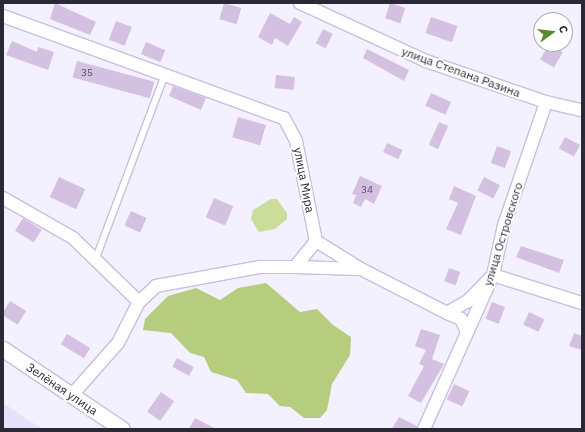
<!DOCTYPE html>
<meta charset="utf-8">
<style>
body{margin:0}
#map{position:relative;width:585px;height:432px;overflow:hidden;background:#f3f0ff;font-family:"IBM Plex Sans",sans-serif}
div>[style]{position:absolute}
.built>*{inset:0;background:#e7e1fb}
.green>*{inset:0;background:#cade9a}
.forest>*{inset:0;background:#b7cd7e}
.building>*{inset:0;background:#d4c1e2;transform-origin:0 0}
.roads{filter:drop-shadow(1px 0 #c7bfe2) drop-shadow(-1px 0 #c7bfe2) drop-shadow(0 1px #c7bfe2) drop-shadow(0 -1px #c7bfe2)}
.service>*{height:6px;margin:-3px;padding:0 3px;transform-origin:3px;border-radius:3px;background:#fff}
.minor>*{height:12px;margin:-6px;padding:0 6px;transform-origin:6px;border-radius:6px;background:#fff}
.tertiary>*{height:15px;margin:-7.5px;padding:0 7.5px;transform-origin:7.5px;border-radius:7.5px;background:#fff}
span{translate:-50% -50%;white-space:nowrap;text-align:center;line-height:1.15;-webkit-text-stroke:4px #fff;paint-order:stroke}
.number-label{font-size:10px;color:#564f62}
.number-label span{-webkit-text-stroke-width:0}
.street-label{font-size:12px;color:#2c2937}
.frame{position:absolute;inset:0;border:4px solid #2c2937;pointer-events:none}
.north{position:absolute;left:533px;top:12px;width:40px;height:40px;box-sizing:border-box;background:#fff;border:1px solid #aba9af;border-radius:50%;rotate:75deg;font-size:11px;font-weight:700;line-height:16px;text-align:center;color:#2c2937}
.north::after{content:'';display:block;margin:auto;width:14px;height:18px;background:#538c28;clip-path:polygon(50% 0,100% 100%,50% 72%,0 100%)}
</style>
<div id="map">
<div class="built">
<i style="clip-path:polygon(3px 403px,42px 429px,3px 429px)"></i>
</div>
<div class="green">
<i style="clip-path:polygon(271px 199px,277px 199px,287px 213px,287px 219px,275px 229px,259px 232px,251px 219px,253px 210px)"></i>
</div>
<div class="forest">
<i style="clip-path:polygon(266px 283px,300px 312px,317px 309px,333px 325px,351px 337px,350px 355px,332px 384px,327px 410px,320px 418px,304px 418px,290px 407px,280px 406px,268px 394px,246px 393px,237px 380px,211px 372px,204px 357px,190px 353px,171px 333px,143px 330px,145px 319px,168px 296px,196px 288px,220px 300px,238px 288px)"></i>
</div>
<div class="building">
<i style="clip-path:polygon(55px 3px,96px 22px,90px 35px,50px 19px)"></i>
<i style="left:224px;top:3px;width:18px;height:17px;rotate:16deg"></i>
<i style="left:390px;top:3px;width:16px;height:16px;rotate:18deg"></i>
<i style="clip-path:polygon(270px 13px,290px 24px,294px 17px,302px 22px,288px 46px,275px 38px,272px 45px,258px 37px)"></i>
<i style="left:431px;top:17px;width:28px;height:17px;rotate:19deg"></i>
<i style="left:116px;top:21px;width:17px;height:20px;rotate:21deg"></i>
<i style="left:323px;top:29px;width:11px;height:16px;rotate:27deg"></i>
<i style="clip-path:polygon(12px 41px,37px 52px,38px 47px,54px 52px,48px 70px,6px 55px)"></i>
<i style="left:146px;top:42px;width:21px;height:13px;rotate:23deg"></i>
<i style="left:549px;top:44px;width:16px;height:18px;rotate:30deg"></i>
<i style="clip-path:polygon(367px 49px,409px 70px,404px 81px,363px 58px)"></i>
<i style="left:77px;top:61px;width:80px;height:17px;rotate:15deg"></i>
<i style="left:276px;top:75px;width:19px;height:13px;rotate:6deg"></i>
<i style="clip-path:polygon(173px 86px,206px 98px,201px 110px,169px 96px)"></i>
<i style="left:431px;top:93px;width:22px;height:14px;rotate:24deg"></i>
<i style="left:238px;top:117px;width:29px;height:21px;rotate:16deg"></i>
<i style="left:439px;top:122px;width:10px;height:25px;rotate:24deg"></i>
<i style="left:565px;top:137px;width:17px;height:13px;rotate:28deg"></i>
<i style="left:387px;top:143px;width:17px;height:10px;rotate:24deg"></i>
<i style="left:497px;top:146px;width:15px;height:18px;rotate:20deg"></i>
<i style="clip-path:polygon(360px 176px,382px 186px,374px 204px,365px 199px,361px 207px,353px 203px,356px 195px,352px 194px)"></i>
<i style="left:59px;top:177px;width:29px;height:22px;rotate:25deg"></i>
<i style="left:484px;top:177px;width:18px;height:15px;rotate:27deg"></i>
<i style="clip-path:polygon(454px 186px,476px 196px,461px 235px,446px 229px,458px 203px,449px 199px)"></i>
<i style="left:214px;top:198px;width:21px;height:21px;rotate:23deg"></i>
<i style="left:131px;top:211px;width:17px;height:16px;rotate:24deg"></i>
<i style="left:23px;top:218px;width:22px;height:15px;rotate:32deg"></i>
<i style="clip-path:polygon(521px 246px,564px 260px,559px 273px,516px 257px)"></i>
<i style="left:449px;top:268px;width:12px;height:14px;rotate:20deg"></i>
<i style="left:10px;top:301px;width:19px;height:16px;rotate:32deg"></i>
<i style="left:492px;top:302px;width:14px;height:18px;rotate:21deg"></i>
<i style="left:529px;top:312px;width:17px;height:14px;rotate:25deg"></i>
<i style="clip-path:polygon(421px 329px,440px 335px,432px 359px,444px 364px,421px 403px,408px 396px,424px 366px,419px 364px,426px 350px,415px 346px)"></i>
<i style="clip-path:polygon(574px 333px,582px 336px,582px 350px,569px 346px)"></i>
<i style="left:67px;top:334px;width:27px;height:12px;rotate:31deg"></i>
<i style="left:177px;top:358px;width:19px;height:10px;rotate:28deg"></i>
<i style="left:454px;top:384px;width:17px;height:17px;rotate:25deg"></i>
<i style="left:161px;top:392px;width:16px;height:24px;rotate:35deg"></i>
<i style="clip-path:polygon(399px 417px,417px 426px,417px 429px,392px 429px)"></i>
<i style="clip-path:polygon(195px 418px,216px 429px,189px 429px)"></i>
</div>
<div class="roads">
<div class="service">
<i style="left:96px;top:258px;width:197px;rotate:-69.4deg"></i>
</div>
<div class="minor">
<i style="left:300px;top:3px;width:139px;rotate:24.7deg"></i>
<i style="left:426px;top:61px;width:127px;rotate:18.9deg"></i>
<i style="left:546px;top:102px;width:37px;rotate:13deg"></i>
<i style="left:3px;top:16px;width:299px;rotate:20deg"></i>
<i style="left:284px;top:118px;width:26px;rotate:62deg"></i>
<i style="left:296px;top:141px;width:102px;rotate:78.7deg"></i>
<i style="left:316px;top:241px;width:53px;rotate:31.9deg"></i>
<i style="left:361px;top:269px;width:97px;rotate:27.1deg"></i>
<i style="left:447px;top:313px;width:24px;rotate:-30deg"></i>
<i style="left:468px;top:301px;width:36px;rotate:-46deg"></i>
<i style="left:493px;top:275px;width:93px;rotate:17.5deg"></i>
<i style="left:3px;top:198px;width:81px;rotate:29.7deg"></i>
<i style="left:73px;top:238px;width:92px;rotate:44.1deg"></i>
<i style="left:295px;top:267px;width:64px;rotate:1.8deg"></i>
<i style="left:447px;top:313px;width:15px;rotate:23deg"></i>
<i style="left:461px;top:319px;width:14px;rotate:65deg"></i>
<i style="left:72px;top:395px;width:69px;rotate:-48.5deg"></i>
<i style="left:118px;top:343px;width:46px;rotate:-62.9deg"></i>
<i style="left:139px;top:302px;width:23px;rotate:-43deg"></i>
<i style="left:156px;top:286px;width:106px;rotate:-10.4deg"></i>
<i style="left:260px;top:267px;width:35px"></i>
<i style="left:295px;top:267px;width:33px;rotate:-51deg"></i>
<i style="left:424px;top:429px;width:169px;rotate:-65.9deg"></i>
<i style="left:493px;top:275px;width:51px;rotate:-77.6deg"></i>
<i style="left:504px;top:225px;width:130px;rotate:-71.1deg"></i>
</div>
<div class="tertiary">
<i style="left:3px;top:349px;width:143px;rotate:33.9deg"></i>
</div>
</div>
<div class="number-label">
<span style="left:87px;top:73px">35</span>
<span style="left:367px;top:190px">34</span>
</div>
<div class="street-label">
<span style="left:461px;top:72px;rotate:20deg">улица Степана Разина</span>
<span style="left:304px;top:180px;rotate:79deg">улица Мира</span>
<span style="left:503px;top:234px;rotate:-73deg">улица Островского</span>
<span style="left:62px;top:389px;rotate:34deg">Зелёная улица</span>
</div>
<div class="frame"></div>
<div class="north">С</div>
</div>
